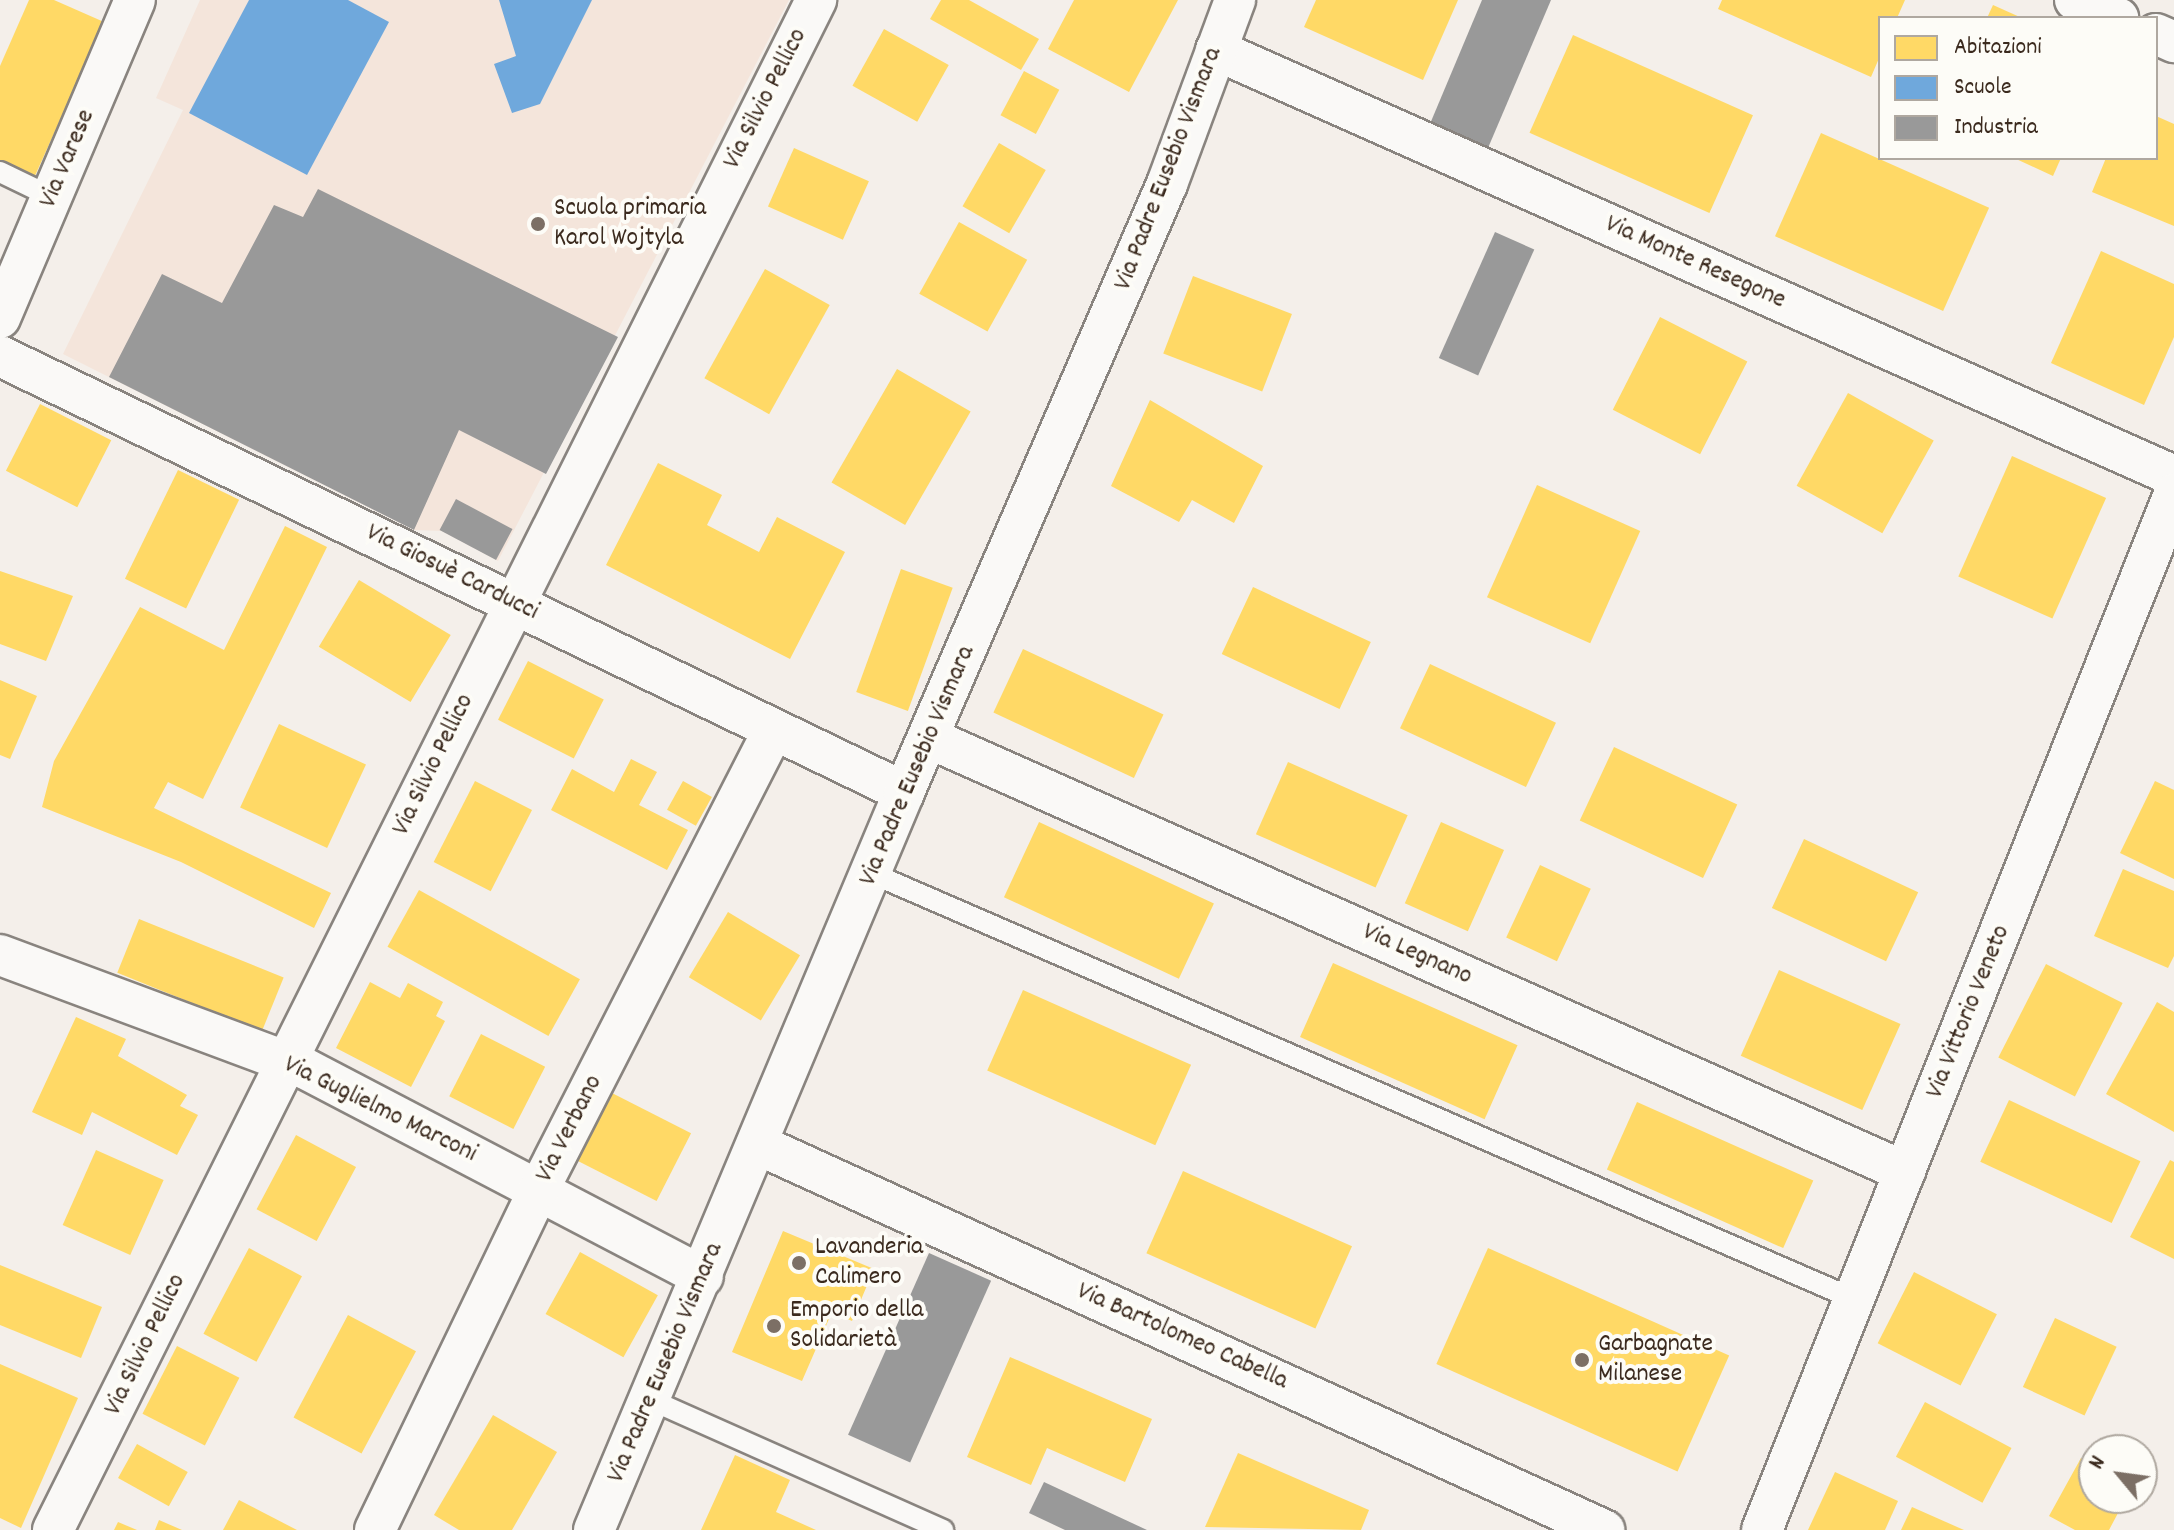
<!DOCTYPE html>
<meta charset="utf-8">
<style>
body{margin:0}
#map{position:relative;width:2174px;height:1530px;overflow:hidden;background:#f4efea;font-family:Dekko,sans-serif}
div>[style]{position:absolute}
.built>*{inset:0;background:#f4e5db}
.homes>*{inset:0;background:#ffd966;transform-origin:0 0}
.schools>*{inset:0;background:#6fa8dc}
.industry>*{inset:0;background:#999;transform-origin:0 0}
.roads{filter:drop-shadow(2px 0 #89847f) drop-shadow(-2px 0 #89847f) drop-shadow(0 2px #89847f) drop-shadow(0 -2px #89847f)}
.service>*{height:20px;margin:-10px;padding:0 10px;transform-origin:10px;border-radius:10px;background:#faf9f7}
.minor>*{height:40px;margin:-20px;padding:0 20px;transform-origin:20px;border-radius:20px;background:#faf9f7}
.dots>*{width:22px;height:22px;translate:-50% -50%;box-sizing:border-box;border:4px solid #fdfcf7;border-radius:50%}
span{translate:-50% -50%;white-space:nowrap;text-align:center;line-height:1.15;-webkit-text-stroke:8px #fdfcf7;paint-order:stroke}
.street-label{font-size:26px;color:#3b2a1e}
.poi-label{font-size:26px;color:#3b2a1e}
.left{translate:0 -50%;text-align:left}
.legend{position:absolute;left:1878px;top:16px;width:280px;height:144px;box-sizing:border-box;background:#fdfcf7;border:2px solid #afa8a0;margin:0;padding:10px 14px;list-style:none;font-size:24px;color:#3b2a1e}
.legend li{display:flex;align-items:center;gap:16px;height:40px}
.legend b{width:40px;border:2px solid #afa8a0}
.north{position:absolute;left:2078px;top:1434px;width:80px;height:80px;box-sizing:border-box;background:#fdfcf7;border:2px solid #afa8a0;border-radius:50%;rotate:299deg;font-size:22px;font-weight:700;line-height:32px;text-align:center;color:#3b2a1e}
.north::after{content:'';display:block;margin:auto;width:28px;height:36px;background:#7c6f65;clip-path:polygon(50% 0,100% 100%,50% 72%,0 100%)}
</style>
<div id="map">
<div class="built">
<i style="clip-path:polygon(200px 0,789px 0,498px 561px,442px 531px,414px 530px,63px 354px,183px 110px,156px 98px)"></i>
</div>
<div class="homes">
<i style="clip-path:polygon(29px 0,54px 0,104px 22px,34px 178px,0 163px,0 66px)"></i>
<i style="clip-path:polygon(941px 0,969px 0,1039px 39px,1021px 70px,930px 19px)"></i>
<i style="clip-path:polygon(1074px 0,1178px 0,1129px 92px,1048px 49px)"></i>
<i style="clip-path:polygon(1316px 0,1458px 0,1423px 80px,1304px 27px)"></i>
<i style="clip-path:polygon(1722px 0,1905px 0,1897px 18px,1880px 18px,1880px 56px,1871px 77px,1718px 9px)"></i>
<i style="clip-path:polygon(1993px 5px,2022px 18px,1987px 18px)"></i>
<i style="left:884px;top:29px;width:74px;height:65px;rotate:29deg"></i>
<i style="left:1573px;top:35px;width:197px;height:107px;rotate:24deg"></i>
<i style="left:1024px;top:71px;width:40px;height:50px;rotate:28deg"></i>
<i style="clip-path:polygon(2156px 116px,2174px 124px,2174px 226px,2092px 192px,2106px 158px,2156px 158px)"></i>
<i style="left:1821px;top:133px;width:184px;height:113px;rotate:24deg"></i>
<i style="left:999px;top:143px;width:54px;height:73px;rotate:30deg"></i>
<i style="left:794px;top:148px;width:82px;height:64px;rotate:24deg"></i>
<i style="clip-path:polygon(2014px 158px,2061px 158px,2053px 176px)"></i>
<i style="left:959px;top:222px;width:78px;height:82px;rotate:29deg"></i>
<i style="clip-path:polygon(2101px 251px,2174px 284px,2174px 337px,2144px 405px,2051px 363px)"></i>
<i style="left:765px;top:269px;width:74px;height:125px;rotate:29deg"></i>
<i style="left:1193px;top:276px;width:106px;height:83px;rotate:21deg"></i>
<i style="left:1660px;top:317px;width:98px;height:104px;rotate:27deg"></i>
<i style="left:897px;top:369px;width:85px;height:131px;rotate:30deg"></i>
<i style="left:1848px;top:393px;width:98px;height:106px;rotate:29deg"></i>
<i style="clip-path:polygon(1150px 400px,1263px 466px,1234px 523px,1192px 500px,1179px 522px,1111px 486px)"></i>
<i style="left:40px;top:404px;width:80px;height:75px;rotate:27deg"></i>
<i style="left:2012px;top:456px;width:103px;height:132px;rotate:24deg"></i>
<i style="clip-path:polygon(658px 463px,722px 495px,707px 525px,759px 552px,777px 517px,845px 552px,790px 659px,606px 565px)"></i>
<i style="left:178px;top:470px;width:68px;height:121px;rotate:26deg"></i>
<i style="left:1537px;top:485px;width:113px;height:123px;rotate:24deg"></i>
<i style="clip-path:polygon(285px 526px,327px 547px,203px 799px,168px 782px,154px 808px,331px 893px,314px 928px,181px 862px,42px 807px,54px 761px,140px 607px,224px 650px)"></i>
<i style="left:901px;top:569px;width:55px;height:131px;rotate:20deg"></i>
<i style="clip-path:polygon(0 571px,73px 596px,46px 661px,0 644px)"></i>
<i style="left:359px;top:580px;width:107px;height:78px;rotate:31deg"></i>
<i style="left:1253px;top:587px;width:130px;height:74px;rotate:25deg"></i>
<i style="left:1023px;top:649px;width:155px;height:70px;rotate:25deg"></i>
<i style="left:528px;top:661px;width:85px;height:66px;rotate:27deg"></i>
<i style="left:1430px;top:664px;width:139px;height:71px;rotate:25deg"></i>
<i style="clip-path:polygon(0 680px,37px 696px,10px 759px,0 755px)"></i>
<i style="left:279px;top:724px;width:96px;height:92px;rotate:25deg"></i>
<i style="left:1614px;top:747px;width:136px;height:81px;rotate:25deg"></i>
<i style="clip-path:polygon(631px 759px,657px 772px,639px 805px,688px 830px,667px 870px,551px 810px,572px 769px,614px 792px)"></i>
<i style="left:1288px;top:762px;width:131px;height:79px;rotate:24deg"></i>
<i style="left:475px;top:781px;width:64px;height:91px;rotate:27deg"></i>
<i style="left:683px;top:781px;width:33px;height:33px;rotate:29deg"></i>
<i style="clip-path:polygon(2155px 781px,2174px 790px,2174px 879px,2120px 853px)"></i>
<i style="left:1039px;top:822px;width:193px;height:83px;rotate:25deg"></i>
<i style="left:1441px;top:822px;width:69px;height:89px;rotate:24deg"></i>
<i style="left:1804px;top:839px;width:126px;height:76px;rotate:25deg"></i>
<i style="left:1540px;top:865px;width:56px;height:80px;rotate:25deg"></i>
<i style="clip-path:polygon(2123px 869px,2174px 891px,2174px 956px,2168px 968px,2094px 936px)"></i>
<i style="left:419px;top:890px;width:184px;height:65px;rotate:29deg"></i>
<i style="left:728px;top:912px;width:84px;height:76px;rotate:31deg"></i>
<i style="left:139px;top:919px;width:156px;height:58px;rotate:22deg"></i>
<i style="left:1333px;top:963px;width:202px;height:81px;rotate:24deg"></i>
<i style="left:2046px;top:964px;width:86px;height:105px;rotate:27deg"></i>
<i style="left:1779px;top:970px;width:133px;height:94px;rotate:24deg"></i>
<i style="clip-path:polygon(370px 982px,400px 998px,408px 983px,443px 1002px,436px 1016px,445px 1021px,411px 1087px,336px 1048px)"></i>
<i style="left:1023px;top:990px;width:184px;height:88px;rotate:24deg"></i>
<i style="clip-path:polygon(2157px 1002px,2174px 1012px,2174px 1132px,2106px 1094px)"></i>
<i style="clip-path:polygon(76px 1017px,126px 1039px,118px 1056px,187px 1095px,180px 1106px,198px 1115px,177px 1155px,92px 1112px,82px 1135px,32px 1112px)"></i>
<i style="left:481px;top:1034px;width:72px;height:70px;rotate:27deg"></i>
<i style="left:610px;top:1092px;width:91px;height:76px;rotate:27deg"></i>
<i style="left:2009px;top:1100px;width:145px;height:68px;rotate:25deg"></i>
<i style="left:1637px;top:1102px;width:193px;height:74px;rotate:24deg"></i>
<i style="left:296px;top:1135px;width:68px;height:84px;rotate:28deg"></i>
<i style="left:96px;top:1150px;width:74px;height:82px;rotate:24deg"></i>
<i style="clip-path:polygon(2170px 1160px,2174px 1162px,2174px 1259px,2130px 1237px)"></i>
<i style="left:1183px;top:1171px;width:185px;height:90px;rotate:24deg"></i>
<i style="clip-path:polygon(783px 1231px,874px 1269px,852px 1321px,832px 1312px,802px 1381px,732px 1352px)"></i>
<i style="left:249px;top:1248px;width:60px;height:97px;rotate:28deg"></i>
<i style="left:1488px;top:1248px;width:264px;height:127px;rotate:24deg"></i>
<i style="left:580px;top:1252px;width:89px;height:71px;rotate:29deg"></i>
<i style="clip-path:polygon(0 1265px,102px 1307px,81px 1358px,0 1325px)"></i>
<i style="left:1914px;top:1272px;width:93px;height:80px;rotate:27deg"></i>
<i style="left:348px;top:1315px;width:77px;height:116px;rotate:28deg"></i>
<i style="left:2055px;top:1318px;width:68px;height:76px;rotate:25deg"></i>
<i style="left:177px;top:1346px;width:70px;height:76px;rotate:27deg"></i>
<i style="clip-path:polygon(1010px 1357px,1152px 1419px,1125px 1482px,1047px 1448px,1031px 1485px,967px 1457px)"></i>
<i style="clip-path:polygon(0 1364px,78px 1398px,21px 1528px,0 1518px)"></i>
<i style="left:1925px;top:1402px;width:98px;height:62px;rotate:28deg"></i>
<i style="clip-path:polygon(493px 1415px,557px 1452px,512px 1530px,459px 1530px,434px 1515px)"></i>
<i style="left:137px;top:1444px;width:58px;height:39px;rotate:29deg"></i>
<i style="clip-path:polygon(1238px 1453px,1369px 1510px,1361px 1530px,1205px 1527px)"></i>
<i style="clip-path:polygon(735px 1455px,790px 1480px,776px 1512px,816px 1530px,701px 1530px)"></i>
<i style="clip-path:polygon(2081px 1458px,2094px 1465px,2094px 1498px,2126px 1498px,2109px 1530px,2075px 1530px,2049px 1516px)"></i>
<i style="clip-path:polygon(1835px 1472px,1898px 1501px,1885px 1530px,1808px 1530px)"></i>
<i style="clip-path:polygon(239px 1500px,297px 1530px,223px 1530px)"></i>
<i style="clip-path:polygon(1912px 1507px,1964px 1530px,1901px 1530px)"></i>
<i style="clip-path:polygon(159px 1520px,182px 1530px,155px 1530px)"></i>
<i style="clip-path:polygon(118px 1522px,137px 1530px,114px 1530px)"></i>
</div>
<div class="schools">
<i style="clip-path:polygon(249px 0,348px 0,389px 22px,307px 175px,189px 113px)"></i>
<i style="clip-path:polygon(499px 0,592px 0,540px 104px,512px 113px,494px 64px,516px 56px)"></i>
</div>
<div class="industry">
<i style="clip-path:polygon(1482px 0,1551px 0,1485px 155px,1427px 131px)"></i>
<i style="clip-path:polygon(318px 189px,618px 337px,546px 474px,459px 430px,414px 530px,109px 377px,162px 274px,222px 303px,274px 205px,303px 217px)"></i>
<i style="left:1495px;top:232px;width:43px;height:138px;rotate:24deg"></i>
<i style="left:456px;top:499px;width:64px;height:35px;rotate:28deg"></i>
<i style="left:929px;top:1253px;width:68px;height:199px;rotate:24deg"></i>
<i style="clip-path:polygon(1044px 1482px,1147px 1530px,1065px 1530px,1029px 1513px)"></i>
</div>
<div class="roads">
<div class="service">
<i style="left:0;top:172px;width:58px;rotate:25.7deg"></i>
<i style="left:871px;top:873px;width:1071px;rotate:23.43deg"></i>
<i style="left:651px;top:1400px;width:320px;rotate:24deg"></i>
</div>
<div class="minor">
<i style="left:2075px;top:0;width:47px;rotate:22.7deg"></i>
<i style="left:2156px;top:34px;width:20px;rotate:24deg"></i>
<i style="left:1216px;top:50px;width:1048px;rotate:23.97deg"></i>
<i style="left:0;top:318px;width:345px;rotate:-67deg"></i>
<i style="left:0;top:356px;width:1004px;rotate:25.75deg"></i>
<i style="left:929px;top:738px;width:1068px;rotate:23.97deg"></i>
<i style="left:0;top:955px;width:324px;rotate:20.4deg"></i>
<i style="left:304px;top:1068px;width:450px;rotate:27.6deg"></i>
<i style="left:759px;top:1145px;width:929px;rotate:24.5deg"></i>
<i style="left:53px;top:1530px;width:1710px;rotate:-63.49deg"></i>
<i style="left:375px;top:1530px;width:378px;rotate:-64.3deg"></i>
<i style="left:539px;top:1189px;width:514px;rotate:-62.94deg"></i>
<i style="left:594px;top:1530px;width:800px;rotate:-67.21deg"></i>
<i style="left:904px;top:792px;width:662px;rotate:-66.61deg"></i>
<i style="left:1167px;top:184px;width:196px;rotate:-69.7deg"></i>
<i style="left:1762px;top:1530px;width:1115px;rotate:-68.31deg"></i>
</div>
</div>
<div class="dots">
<i style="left:538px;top:224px;background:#7c6f65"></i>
<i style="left:799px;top:1263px;background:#7c6f65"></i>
<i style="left:774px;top:1326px;background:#7c6f65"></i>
<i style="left:1582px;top:1360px;background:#7c6f65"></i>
</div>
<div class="street-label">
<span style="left:766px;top:99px;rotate:-63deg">Via Silvio Pellico</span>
<span style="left:68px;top:159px;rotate:-67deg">Via Varese</span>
<span style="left:1169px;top:169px;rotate:-69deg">Via Padre Eusebio Vismara</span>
<span style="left:1695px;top:263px;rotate:24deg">Via Monte Resegone</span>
<span style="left:452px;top:573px;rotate:26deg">Via Giosuè Carducci</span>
<span style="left:434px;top:765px;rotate:-64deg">Via Silvio Pellico</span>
<span style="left:918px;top:766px;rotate:-67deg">Via Padre Eusebio Vismara</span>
<span style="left:1417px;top:955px;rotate:24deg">Via Legnano</span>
<span style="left:1969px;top:1012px;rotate:-68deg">Via Vittorio Veneto</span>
<span style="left:380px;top:1110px;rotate:26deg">Via Guglielmo Marconi</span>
<span style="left:570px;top:1129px;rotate:-63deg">Via Verbano</span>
<span style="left:1182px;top:1337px;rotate:24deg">Via Bartolomeo Cabella</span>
<span style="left:146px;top:1345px;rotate:-64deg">Via Silvio Pellico</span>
<span style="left:666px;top:1363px;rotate:-67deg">Via Padre Eusebio Vismara</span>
</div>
<div class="poi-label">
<span class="left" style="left:554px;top:224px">Scuola primaria<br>Karol Wojtyla</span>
<span class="left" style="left:815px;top:1263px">Lavanderia<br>Calimero</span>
<span class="left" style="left:790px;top:1326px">Emporio della<br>Solidarietà</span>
<span class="left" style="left:1598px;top:1360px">Garbagnate<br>Milanese</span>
</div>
<ul class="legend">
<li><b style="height:22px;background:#ffd966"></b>Abitazioni</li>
<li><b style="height:22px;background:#6fa8dc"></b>Scuole</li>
<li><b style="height:22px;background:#999"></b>Industria</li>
</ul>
<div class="north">N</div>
</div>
